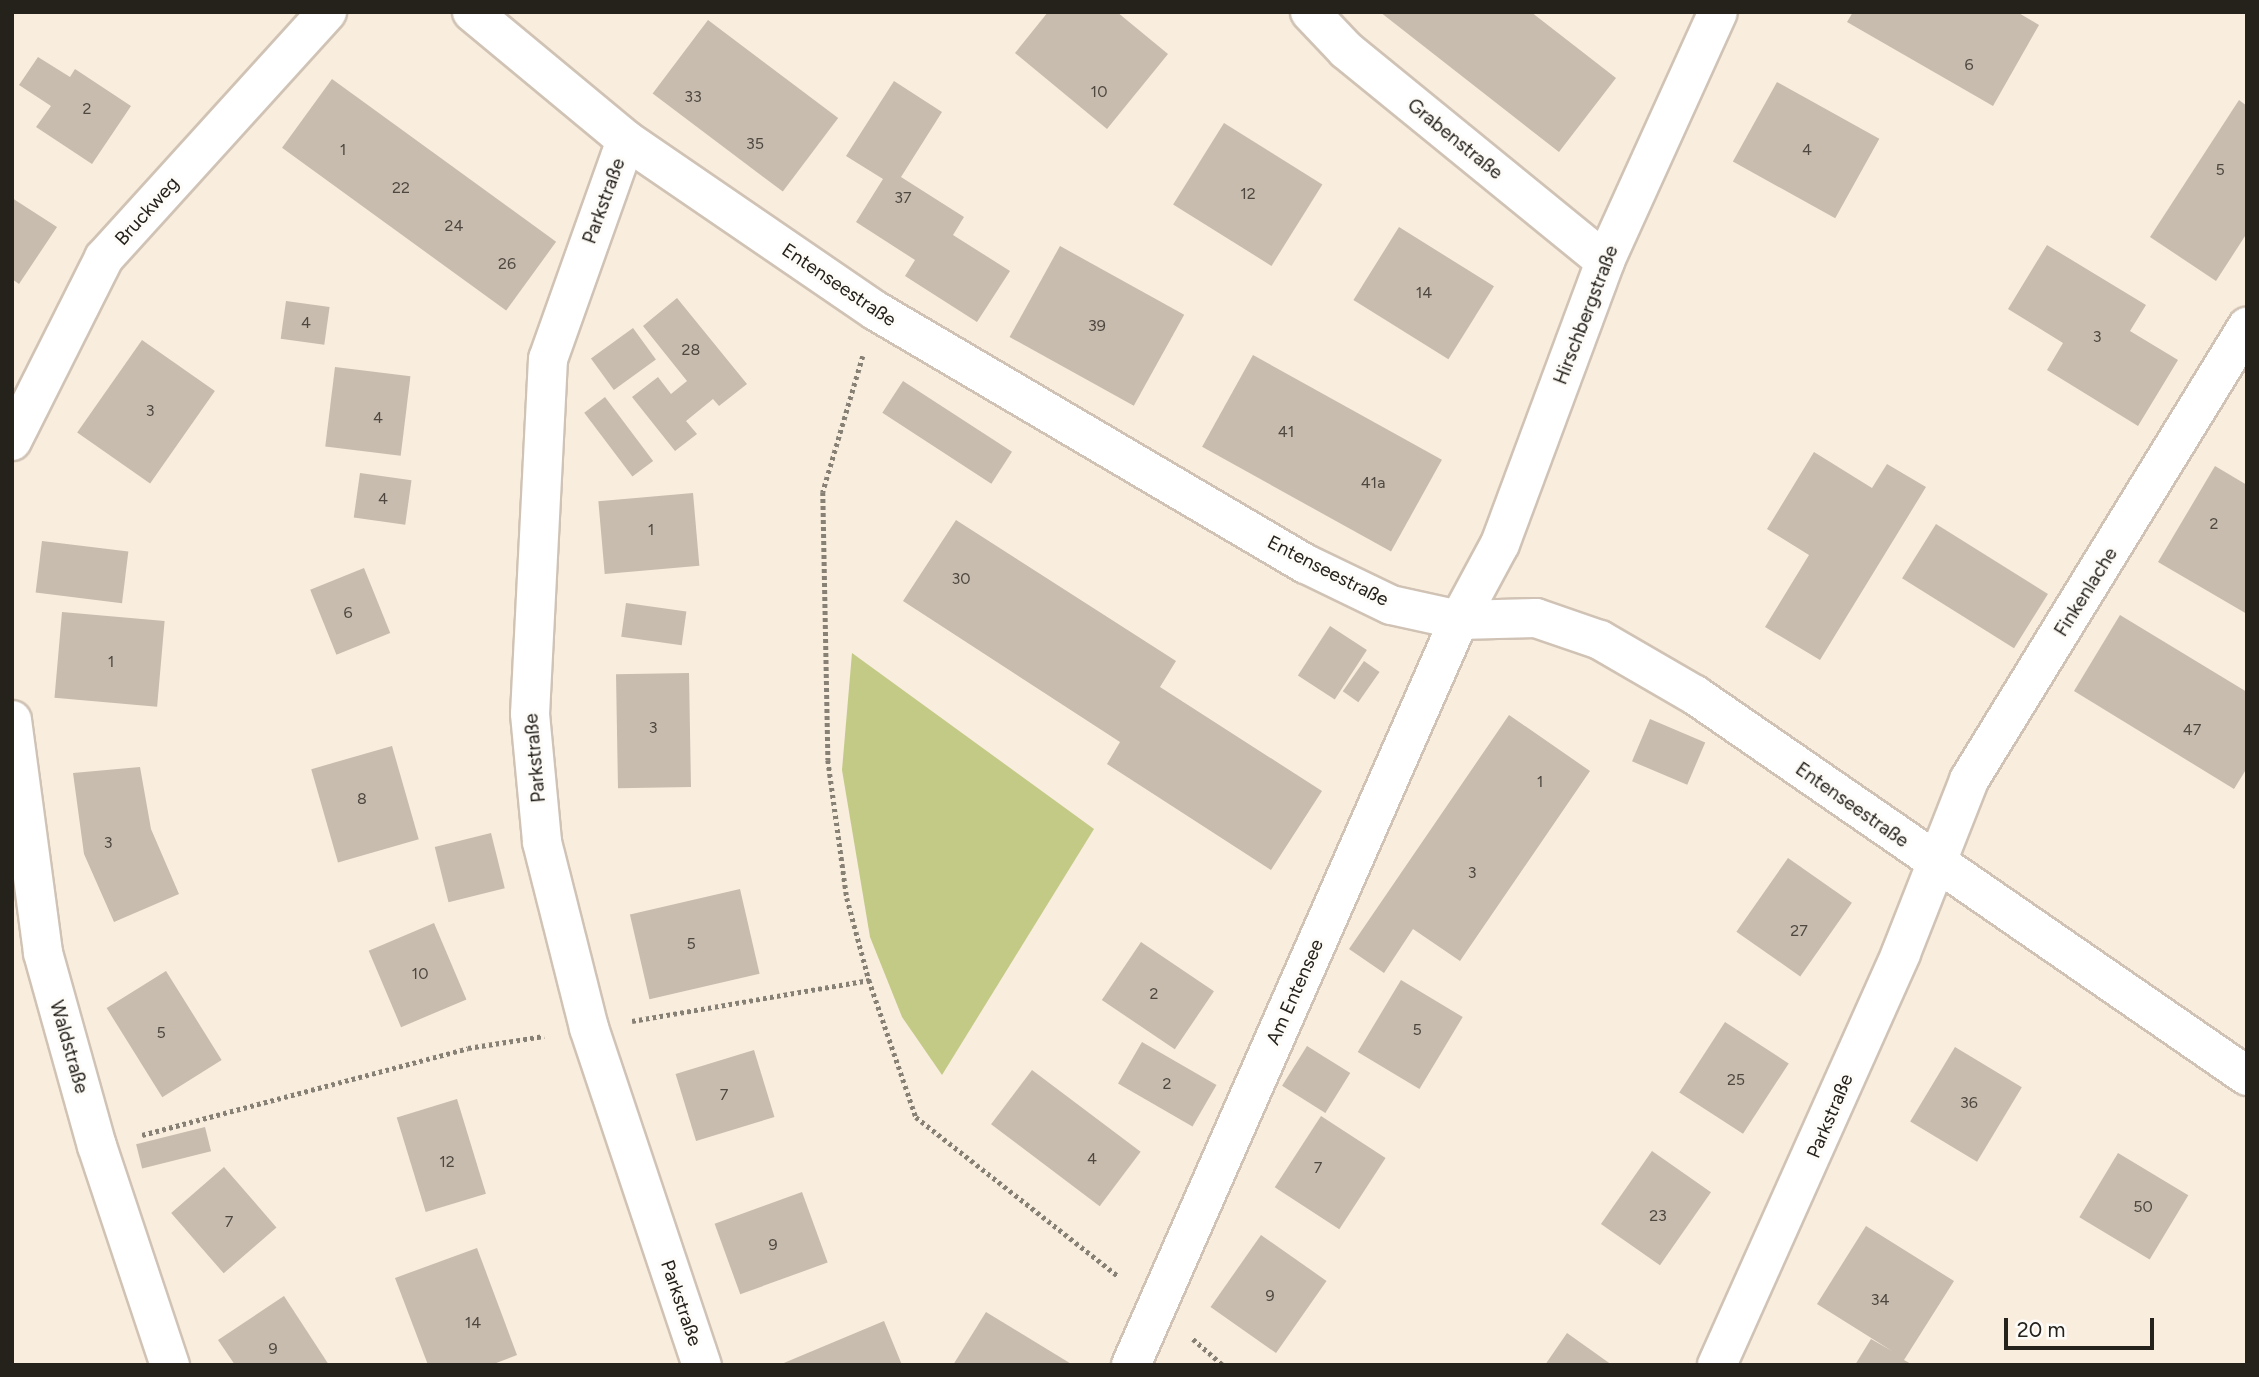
<!DOCTYPE html>
<meta charset="utf-8">
<style>
body{margin:0}
#map{position:relative;width:2259px;height:1377px;overflow:hidden;background:#f9edde;font-family:Figtree,sans-serif}
div>[style]{position:absolute}
.green>*{inset:0;background:#c2ca86}
.building>*{inset:0;background:#c8bcae;transform-origin:0 0}
.path>*{height:4.5px;margin-top:-2.25px;transform-origin:0;background:repeating-linear-gradient(90deg,#878075 0 3.5px,transparent 0 7px)}
.roads{filter:drop-shadow(2px 0 #d0c3b5) drop-shadow(-2px 0 #d0c3b5) drop-shadow(0 2px #d0c3b5) drop-shadow(0 -2px #d0c3b5)}
.minor>*{height:38px;margin:-19px;padding:0 19px;transform-origin:19px;border-radius:19px;background:#fff}
span{translate:-50% -50%;white-space:nowrap;text-align:center;line-height:1.15;-webkit-text-stroke:6px #fefcf9;paint-order:stroke}
.number-label{font-size:16px;color:#4e4840}
.number-label span{-webkit-text-stroke-width:0}
.street-label{font-size:19px;color:#25211b}
.frame{position:absolute;inset:0;border:14px solid #25211b;pointer-events:none}
.scale{position:absolute;left:2004px;top:1318px;width:150px;height:32px;box-sizing:border-box;border:4px solid #25211b;border-top:0;padding-left:9px;font-size:21px;line-height:24px;white-space:nowrap;color:#25211b;-webkit-text-stroke:5px #fefcf9;paint-order:stroke}
</style>
<div id="map">
<div class="green">
<i style="clip-path:polygon(852px 653px,1094px 829px,942px 1075px,902px 1017px,870px 937px,842px 770px)"></i>
</div>
<div class="building">
<i style="clip-path:polygon(1048px 12px,1117px 12px,1168px 54px,1107px 129px,1015px 53px)"></i>
<i style="clip-path:polygon(1380px 12px,1531px 12px,1616px 78px,1559px 152px)"></i>
<i style="clip-path:polygon(1853px 12px,2017px 12px,2039px 25px,1993px 106px,1847px 22px)"></i>
<i style="left:708px;top:20px;width:163px;height:92px;rotate:37deg"></i>
<i style="clip-path:polygon(38px 57px,70px 77px,75px 69px,131px 106px,92px 164px,36px 127px,51px 106px,19px 85px)"></i>
<i style="left:332px;top:79px;width:277px;height:85px;rotate:36deg"></i>
<i style="clip-path:polygon(894px 81px,942px 112px,901px 177px,964px 217px,953px 235px,1010px 271px,977px 322px,905px 276px,915px 260px,856px 222px,883px 179px,846px 156px)"></i>
<i style="left:1777px;top:82px;width:117px;height:91px;rotate:29deg"></i>
<i style="clip-path:polygon(2239px 100px,2247px 106px,2247px 233px,2216px 281px,2150px 237px)"></i>
<i style="left:1224px;top:123px;width:116px;height:96px;rotate:32deg"></i>
<i style="clip-path:polygon(12px 198px,57px 227px,19px 284px,12px 279px)"></i>
<i style="left:1399px;top:227px;width:112px;height:86px;rotate:32deg"></i>
<i style="clip-path:polygon(2047px 245px,2146px 305px,2130px 331px,2178px 360px,2138px 426px,2047px 370px,2063px 343px,2008px 309px)"></i>
<i style="left:1060px;top:246px;width:142px;height:104px;rotate:29deg"></i>
<i style="clip-path:polygon(677px 298px,747px 384px,719px 406px,713px 399px,686px 421px,697px 434px,675px 451px,632px 397px,658px 377px,671px 394px,687px 381px,643px 326px)"></i>
<i style="left:286px;top:301px;width:44px;height:38px;rotate:8deg"></i>
<i style="left:633px;top:328px;width:39px;height:52px;rotate:54deg"></i>
<i style="left:142px;top:340px;width:89px;height:113px;rotate:35deg"></i>
<i style="left:1253px;top:355px;width:216px;height:105px;rotate:29deg"></i>
<i style="left:335px;top:367px;width:76px;height:80px;rotate:7deg"></i>
<i style="left:903px;top:381px;width:130px;height:38px;rotate:33deg"></i>
<i style="left:605px;top:397px;width:80px;height:26px;rotate:53deg"></i>
<i style="clip-path:polygon(1814px 452px,1872px 488px,1887px 464px,1926px 487px,1820px 660px,1765px 627px,1809px 555px,1767px 529px)"></i>
<i style="clip-path:polygon(2215px 466px,2247px 485px,2247px 614px,2158px 562px)"></i>
<i style="left:360px;top:473px;width:52px;height:45px;rotate:8deg"></i>
<i style="left:693px;top:493px;width:73px;height:95px;rotate:85deg"></i>
<i style="clip-path:polygon(956px 520px,1176px 661px,1160px 687px,1322px 791px,1271px 870px,1107px 764px,1120px 742px,903px 601px)"></i>
<i style="left:1936px;top:524px;width:132px;height:64px;rotate:32deg"></i>
<i style="left:42px;top:541px;width:87px;height:52px;rotate:7deg"></i>
<i style="left:364px;top:568px;width:70px;height:58px;rotate:68deg"></i>
<i style="left:626px;top:603px;width:61px;height:34px;rotate:8deg"></i>
<i style="left:62px;top:612px;width:103px;height:86px;rotate:5deg"></i>
<i style="clip-path:polygon(2120px 615px,2247px 692px,2247px 768px,2234px 789px,2074px 691px)"></i>
<i style="left:1330px;top:626px;width:44px;height:59px;rotate:33deg"></i>
<i style="left:1364px;top:661px;width:19px;height:37px;rotate:35deg"></i>
<i style="left:689px;top:673px;width:114px;height:73px;rotate:89deg"></i>
<i style="clip-path:polygon(1509px 715px,1590px 771px,1460px 961px,1413px 929px,1384px 973px,1349px 949px)"></i>
<i style="left:1650px;top:719px;width:60px;height:46px;rotate:23deg"></i>
<i style="left:392px;top:746px;width:97px;height:84px;rotate:74deg"></i>
<i style="clip-path:polygon(140px 767px,151px 829px,179px 894px,114px 922px,84px 854px,73px 773px)"></i>
<i style="left:491px;top:833px;width:57px;height:58px;rotate:76deg"></i>
<i style="left:1788px;top:858px;width:78px;height:90px;rotate:35deg"></i>
<i style="left:740px;top:889px;width:87px;height:113px;rotate:77deg"></i>
<i style="left:434px;top:923px;width:83px;height:71px;rotate:67deg"></i>
<i style="left:1141px;top:942px;width:88px;height:70px;rotate:34deg"></i>
<i style="left:166px;top:971px;width:105px;height:70px;rotate:58deg"></i>
<i style="left:1401px;top:980px;width:72px;height:84px;rotate:31deg"></i>
<i style="left:1725px;top:1022px;width:76px;height:84px;rotate:33deg"></i>
<i style="left:1142px;top:1042px;width:86px;height:48px;rotate:30deg"></i>
<i style="left:1307px;top:1046px;width:51px;height:47px;rotate:32deg"></i>
<i style="left:1955px;top:1047px;width:78px;height:87px;rotate:31deg"></i>
<i style="left:754px;top:1050px;width:70px;height:82px;rotate:73deg"></i>
<i style="left:1032px;top:1070px;width:136px;height:68px;rotate:37deg"></i>
<i style="left:457px;top:1099px;width:99px;height:63px;rotate:73deg"></i>
<i style="left:1321px;top:1116px;width:77px;height:85px;rotate:33deg"></i>
<i style="left:205px;top:1127px;width:25px;height:71px;rotate:76deg"></i>
<i style="left:1652px;top:1151px;width:72px;height:89px;rotate:35deg"></i>
<i style="left:2118px;top:1153px;width:82px;height:75px;rotate:31deg"></i>
<i style="left:224px;top:1167px;width:80px;height:70px;rotate:49deg"></i>
<i style="left:802px;top:1192px;width:75px;height:93px;rotate:70deg"></i>
<i style="clip-path:polygon(1866px 1226px,1954px 1281px,1904px 1360px,1913px 1365px,1855px 1365px,1871px 1339px,1892px 1351px,1817px 1304px)"></i>
<i style="left:1261px;top:1235px;width:80px;height:88px;rotate:35deg"></i>
<i style="clip-path:polygon(477px 1248px,517px 1355px,491px 1365px,428px 1365px,395px 1278px)"></i>
<i style="clip-path:polygon(284px 1296px,329px 1365px,235px 1365px,218px 1340px)"></i>
<i style="clip-path:polygon(986px 1312px,1073px 1365px,953px 1365px)"></i>
<i style="clip-path:polygon(884px 1321px,902px 1365px,779px 1365px)"></i>
<i style="clip-path:polygon(1567px 1333px,1612px 1365px,1545px 1365px)"></i>
</div>
<div class="path">
<i style="left:863px;top:356px;width:142px;rotate:106.4deg"></i>
<i style="left:823px;top:492px;width:268px;rotate:88.9deg"></i>
<i style="left:828px;top:760px;width:139px;rotate:82.2deg"></i>
<i style="left:847px;top:898px;width:85px;rotate:75deg"></i>
<i style="left:869px;top:980px;width:145px;rotate:71.1deg"></i>
<i style="left:916px;top:1117px;width:258px;rotate:38.2deg"></i>
<i style="left:632px;top:1021px;width:241px;rotate:-9.8deg"></i>
<i style="left:142px;top:1135px;width:337px;rotate:-14.9deg"></i>
<i style="left:468px;top:1048px;width:77px;rotate:-9deg"></i>
<i style="left:1193px;top:1339px;width:40px;rotate:41deg"></i>
</div>
<div class="roads">
<div class="minor">
<i style="left:472px;top:12px;width:200px;rotate:39.7deg"></i>
<i style="left:626px;top:140px;width:303px;rotate:34.4deg"></i>
<i style="left:876px;top:311px;width:499px;rotate:30.5deg"></i>
<i style="left:1306px;top:564px;width:94px;rotate:25.8deg"></i>
<i style="left:1391px;top:605px;width:70px;rotate:12.4deg"></i>
<i style="left:1459px;top:620px;width:77px;rotate:-1.5deg"></i>
<i style="left:1536px;top:618px;width:68px;rotate:19deg"></i>
<i style="left:1600px;top:640px;width:110px;rotate:30.1deg"></i>
<i style="left:1695px;top:695px;width:671px;rotate:34.61deg"></i>
<i style="left:1310px;top:12px;width:52px;rotate:46.5deg"></i>
<i style="left:1346px;top:50px;width:334px;rotate:39.2deg"></i>
<i style="left:626px;top:140px;width:232px;rotate:109.6deg"></i>
<i style="left:548px;top:359px;width:355px;rotate:92.9deg"></i>
<i style="left:530px;top:714px;width:129px;rotate:84.6deg"></i>
<i style="left:542px;top:842px;width:192px;rotate:75.8deg"></i>
<i style="left:589px;top:1028px;width:355px;rotate:71.5deg"></i>
<i style="left:12px;top:441px;width:205px;rotate:-63.3deg"></i>
<i style="left:104px;top:258px;width:332px;rotate:-47.8deg"></i>
<i style="left:12px;top:720px;width:235px;rotate:82.4deg"></i>
<i style="left:43px;top:953px;width:200px;rotate:74.4deg"></i>
<i style="left:97px;top:1146px;width:231px;rotate:71.6deg"></i>
<i style="left:1131px;top:1365px;width:814px;rotate:-66.24deg"></i>
<i style="left:1459px;top:620px;width:86px;rotate:-61.7deg"></i>
<i style="left:1500px;top:544px;width:302px;rotate:-69.6deg"></i>
<i style="left:1605px;top:261px;width:273px;rotate:-65.6deg"></i>
<i style="left:1717px;top:1365px;width:451px;rotate:-65.9deg"></i>
<i style="left:1901px;top:953px;width:186px;rotate:-68.5deg"></i>
<i style="left:1969px;top:780px;width:532px;rotate:-58.46deg"></i>
</div>
</div>
<div class="number-label">
<span style="left:1969px;top:65px">6</span>
<span style="left:1099px;top:92px">10</span>
<span style="left:693px;top:97px">33</span>
<span style="left:87px;top:109px">2</span>
<span style="left:755px;top:144px">35</span>
<span style="left:343px;top:150px">1</span>
<span style="left:1807px;top:150px">4</span>
<span style="left:2220px;top:170px">5</span>
<span style="left:401px;top:188px">22</span>
<span style="left:1248px;top:194px">12</span>
<span style="left:903px;top:198px">37</span>
<span style="left:454px;top:226px">24</span>
<span style="left:507px;top:264px">26</span>
<span style="left:1424px;top:293px">14</span>
<span style="left:306px;top:323px">4</span>
<span style="left:1097px;top:326px">39</span>
<span style="left:2097px;top:337px">3</span>
<span style="left:691px;top:350px">28</span>
<span style="left:150px;top:411px">3</span>
<span style="left:378px;top:418px">4</span>
<span style="left:1286px;top:432px">41</span>
<span style="left:1373px;top:483px">41a</span>
<span style="left:383px;top:499px">4</span>
<span style="left:2214px;top:524px">2</span>
<span style="left:651px;top:530px">1</span>
<span style="left:961px;top:579px">30</span>
<span style="left:348px;top:613px">6</span>
<span style="left:111px;top:662px">1</span>
<span style="left:653px;top:728px">3</span>
<span style="left:2192px;top:730px">47</span>
<span style="left:1540px;top:782px">1</span>
<span style="left:362px;top:799px">8</span>
<span style="left:108px;top:843px">3</span>
<span style="left:1472px;top:873px">3</span>
<span style="left:1799px;top:931px">27</span>
<span style="left:691px;top:944px">5</span>
<span style="left:420px;top:974px">10</span>
<span style="left:1154px;top:994px">2</span>
<span style="left:1417px;top:1030px">5</span>
<span style="left:161px;top:1033px">5</span>
<span style="left:1736px;top:1080px">25</span>
<span style="left:1167px;top:1084px">2</span>
<span style="left:724px;top:1095px">7</span>
<span style="left:1969px;top:1103px">36</span>
<span style="left:1092px;top:1159px">4</span>
<span style="left:447px;top:1162px">12</span>
<span style="left:1318px;top:1168px">7</span>
<span style="left:2143px;top:1207px">50</span>
<span style="left:1658px;top:1216px">23</span>
<span style="left:229px;top:1222px">7</span>
<span style="left:773px;top:1245px">9</span>
<span style="left:1270px;top:1296px">9</span>
<span style="left:1880px;top:1300px">34</span>
<span style="left:473px;top:1323px">14</span>
<span style="left:273px;top:1349px">9</span>
</div>
<div class="street-label">
<span style="left:1455px;top:139px;rotate:39deg">Grabenstraße</span>
<span style="left:604px;top:201px;rotate:-70deg">Parkstraße</span>
<span style="left:147px;top:211px;rotate:-48deg">Bruckweg</span>
<span style="left:839px;top:285px;rotate:34deg">Entenseestraße</span>
<span style="left:1586px;top:315px;rotate:-69deg">Hirschbergstraße</span>
<span style="left:1328px;top:571px;rotate:27deg">Entenseestraße</span>
<span style="left:2086px;top:592px;rotate:-58deg">Finkenlache</span>
<span style="left:535px;top:758px;rotate:-95deg">Parkstraße</span>
<span style="left:1852px;top:805px;rotate:35deg">Entenseestraße</span>
<span style="left:1295px;top:992px;rotate:-66deg">Am Entensee</span>
<span style="left:69px;top:1047px;rotate:74deg">Waldstraße</span>
<span style="left:1830px;top:1116px;rotate:-67deg">Parkstraße</span>
<span style="left:681px;top:1303px;rotate:71deg">Parkstraße</span>
</div>
<div class="frame"></div>
<div class="scale">20 m</div>
</div>
